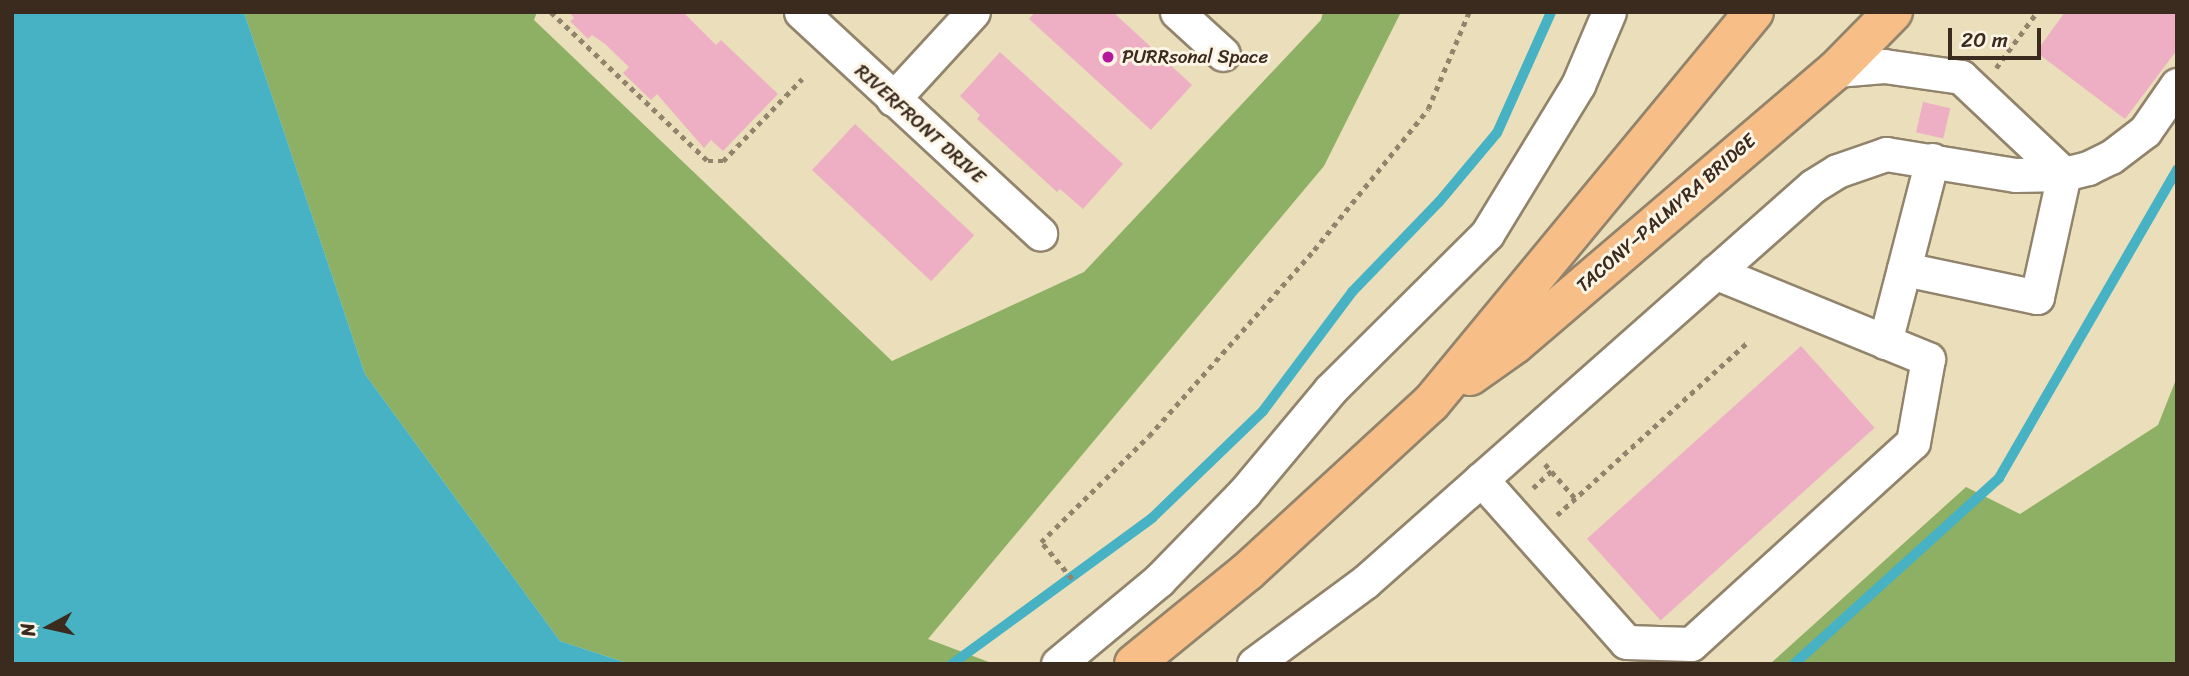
<!DOCTYPE html>
<meta charset="utf-8">
<style>
body{margin:0}
#map{position:relative;width:2189px;height:676px;overflow:hidden;background:#eadfba;font-family:Sriracha,sans-serif}
div>[style]{position:absolute}
.forest>*{inset:0;background:#8db064}
.water>*{inset:0;background:#46b2c4}
.stream>*{height:10px;margin:-5px;padding:0 5px;transform-origin:5px;border-radius:5px;background:#46b2c4}
.building>*{inset:0;background:#eeafc4;transform-origin:0 0}
.path>*{height:4.5px;margin-top:-2.25px;transform-origin:0;background:repeating-linear-gradient(90deg,#92846c 0 5px,transparent 0 10px)}
.roads{filter:drop-shadow(2px 0 #92846c) drop-shadow(-2px 0 #92846c) drop-shadow(0 2px #92846c) drop-shadow(0 -2px #92846c)}
.minor>*{height:33px;margin:-16.5px;padding:0 16.5px;transform-origin:16.5px;border-radius:16.5px;background:#fff}
.highway>*{height:38px;margin:-19px;padding:0 19px;transform-origin:19px;border-radius:19px;background:#f7be88}
.dots>*{width:19px;height:19px;translate:-50% -50%;box-sizing:border-box;border:4px solid #fcf5e5;border-radius:50%}
span{translate:-50% -50%;white-space:nowrap;text-align:center;line-height:1.15;-webkit-text-stroke:6px #fcf5e5;paint-order:stroke}
.poi-label{font-size:19px;color:#3b2a1e}
.left{translate:0 -50%;text-align:left}
.street-label{font-size:19px;color:#3b2a1e}
.frame{position:absolute;inset:0;border:14px solid #3b2a1e;pointer-events:none}
.north{position:absolute;left:14px;top:592px;width:70px;height:70px;-webkit-text-stroke:5px #fcf5e5;paint-order:stroke;rotate:262deg;font-size:19px;font-weight:700;line-height:28px;text-align:center;color:#3b2a1e}
.north::after{content:'';display:block;margin:auto;width:24px;height:32px;background:#3b2a1e;clip-path:polygon(50% 0,100% 100%,50% 72%,0 100%)}
.scale{position:absolute;left:1948px;top:28px;width:93px;height:32px;box-sizing:border-box;border:4px solid #3b2a1e;border-top:0;padding-left:9px;font-size:21px;line-height:24px;white-space:nowrap;color:#3b2a1e;-webkit-text-stroke:5px #fcf5e5;paint-order:stroke}
</style>
<div id="map">
<div class="forest">
<i style="clip-path:polygon(244px 12px,537px 12px,534px 20px,892px 361px,1084px 272px,1321px 20px,1323px 12px,1401px 12px,1324px 166px,928px 639px,994px 664px,630px 664px,560px 641px,365px 374px)"></i>
<i style="clip-path:polygon(2177px 377px,2177px 664px,1770px 664px,1966px 487px,2020px 514px,2158px 425px)"></i>
</div>
<div class="water">
<i style="clip-path:polygon(12px 12px,244px 12px,365px 374px,560px 641px,630px 664px,12px 664px)"></i>
</div>
<div class="stream">
<i style="left:952px;top:664px;width:248px;rotate:-36.1deg"></i>
<i style="left:1152px;top:518px;width:154px;rotate:-43.9deg"></i>
<i style="left:1263px;top:411px;width:149px;rotate:-53.2deg"></i>
<i style="left:1352px;top:292px;width:125px;rotate:-46deg"></i>
<i style="left:1439px;top:202px;width:90px;rotate:-50deg"></i>
<i style="left:1497px;top:133px;width:133px;rotate:-65.9deg"></i>
<i style="left:1794px;top:664px;width:277px;rotate:-42.2deg"></i>
<i style="left:1999px;top:478px;width:356px;rotate:-60deg"></i>
</div>
<div class="building">
<i style="clip-path:polygon(569px 12px,683px 12px,716px 45px,721px 40px,778px 94px,723px 151px,711px 140px,704px 148px,657px 94px,651px 100px,623px 73px,629px 67px,605px 44px,592px 35px,588px 39px,570px 21px,574px 18px)"></i>
<i style="clip-path:polygon(1035px 12px,1113px 12px,1192px 85px,1151px 130px,1029px 19px)"></i>
<i style="clip-path:polygon(2065px 12px,2177px 12px,2177px 50px,2125px 119px,2036px 52px)"></i>
<i style="clip-path:polygon(1000px 52px,1123px 164px,1083px 209px,1060px 189px,1057px 192px,977px 119px,980px 115px,960px 96px)"></i>
<i style="left:1923px;top:102px;width:28px;height:31px;rotate:13deg"></i>
<i style="left:855px;top:124px;width:163px;height:63px;rotate:43deg"></i>
<i style="left:1801px;top:346px;width:110px;height:288px;rotate:48deg"></i>
</div>
<div class="path">
<i style="left:551px;top:12px;width:216px;rotate:43.5deg"></i>
<i style="left:708px;top:161px;width:15px"></i>
<i style="left:723px;top:161px;width:114px;rotate:-46.1deg"></i>
<i style="left:1996px;top:68px;width:69px;rotate:-53.8deg"></i>
<i style="left:1545px;top:464px;width:45px;rotate:48.6deg"></i>
<i style="left:1533px;top:488px;width:25px;rotate:-43deg"></i>
<i style="left:1557px;top:515px;width:258px;rotate:-42.2deg"></i>
<i style="left:1072px;top:579px;width:48px;rotate:-130deg"></i>
<i style="left:1041px;top:542px;width:151px;rotate:-44.5deg"></i>
<i style="left:1149px;top:436px;width:249px;rotate:-48.4deg"></i>
<i style="left:1314px;top:250px;width:181px;rotate:-51deg"></i>
<i style="left:1428px;top:109px;width:105px;rotate:-67.1deg"></i>
</div>
<div class="roads">
<div class="minor">
<i style="left:801px;top:12px;width:326px;rotate:42.8deg"></i>
<i style="left:1177px;top:12px;width:62px;rotate:42.4deg"></i>
<i style="left:1836px;top:70px;width:48px;rotate:-4.8deg"></i>
<i style="left:1884px;top:66px;width:78px;rotate:8.1deg"></i>
<i style="left:1961px;top:77px;width:141px;rotate:43.3deg"></i>
<i style="left:2064px;top:174px;width:126px;rotate:102.4deg"></i>
<i style="left:2037px;top:297px;width:136px;rotate:-168.1deg"></i>
<i style="left:893px;top:99px;width:118px;rotate:-47.4deg"></i>
<i style="left:1885px;top:342px;width:188px;rotate:-75.5deg"></i>
<i style="left:1481px;top:479px;width:218px;rotate:48.3deg"></i>
<i style="left:1626px;top:642px;width:65px;rotate:1.8deg"></i>
<i style="left:1691px;top:644px;width:300px;rotate:-42.3deg"></i>
<i style="left:1913px;top:442px;width:84px;rotate:-79.8deg"></i>
<i style="left:1928px;top:359px;width:230px;rotate:-157.8deg"></i>
<i style="left:1058px;top:664px;width:131px;rotate:-39.7deg"></i>
<i style="left:1159px;top:580px;width:122px;rotate:-45.7deg"></i>
<i style="left:1244px;top:493px;width:134px;rotate:-50.1deg"></i>
<i style="left:1330px;top:390px;width:221px;rotate:-44.8deg"></i>
<i style="left:1487px;top:234px;width:175px;rotate:-58.6deg"></i>
<i style="left:1578px;top:85px;width:79px;rotate:-67deg"></i>
<i style="left:1254px;top:664px;width:138px;rotate:-36.5deg"></i>
<i style="left:1365px;top:582px;width:598px;rotate:-41.47deg"></i>
<i style="left:1813px;top:186px;width:28px;rotate:-32deg"></i>
<i style="left:1837px;top:171px;width:52px;rotate:-19.1deg"></i>
<i style="left:1886px;top:154px;width:131px;rotate:9.2deg"></i>
<i style="left:2015px;top:175px;width:49px;rotate:-1.2deg"></i>
<i style="left:2064px;top:174px;width:25px;rotate:-14deg"></i>
<i style="left:2088px;top:168px;width:25px;rotate:-26deg"></i>
<i style="left:2111px;top:157px;width:43px;rotate:-37.4deg"></i>
<i style="left:2145px;top:131px;width:56px;rotate:-55.2deg"></i>
</div>
<div class="highway">
<i style="left:1470px;top:376px;width:55px;rotate:-35.4deg"></i>
<i style="left:1515px;top:344px;width:422px;rotate:-40.5deg"></i>
<i style="left:1836px;top:70px;width:81px;rotate:-45.5deg"></i>
<i style="left:1134px;top:664px;width:146px;rotate:-39.2deg"></i>
<i style="left:1247px;top:572px;width:250px;rotate:-42.6deg"></i>
<i style="left:1431px;top:403px;width:507px;rotate:-50.44deg"></i>
</div>
</div>
<div class="dots">
<i style="left:1108px;top:57px;background:#b5179e"></i>
</div>
<div class="poi-label">
<span class="left" style="left:1122px;top:57px">PURRsonal Space</span>
</div>
<div class="street-label">
<span style="left:920px;top:124px;rotate:42deg">RIVERFRONT DRIVE</span>
<span style="left:1666px;top:213px;rotate:-41deg">TACONY–PALMYRA BRIDGE</span>
</div>
<div class="frame"></div>
<div class="north">N</div>
<div class="scale">20 m</div>
</div>
